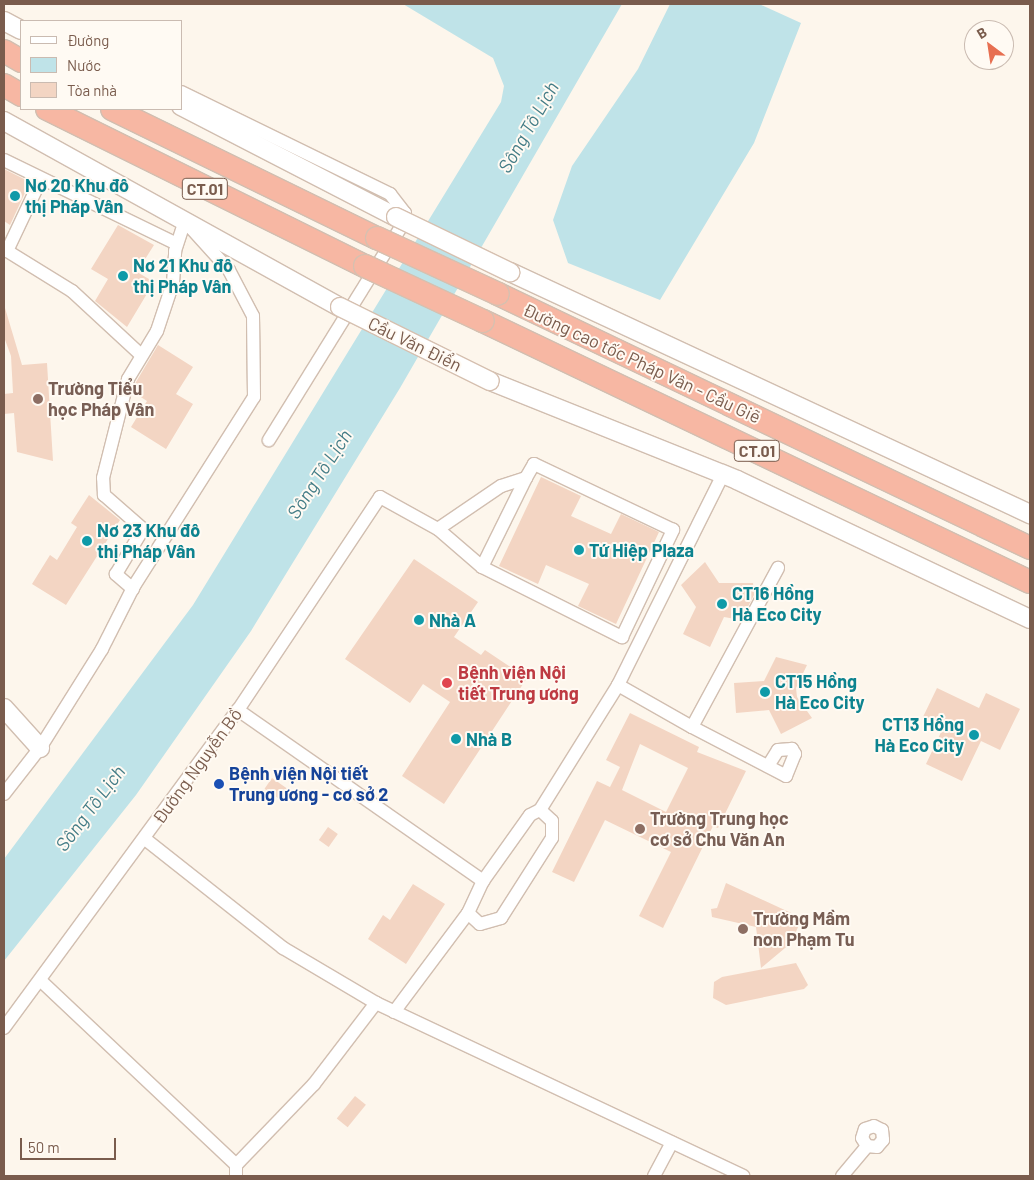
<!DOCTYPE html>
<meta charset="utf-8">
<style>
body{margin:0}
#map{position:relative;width:1034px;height:1180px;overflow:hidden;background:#fdf6ec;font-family:Barlow,sans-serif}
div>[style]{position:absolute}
.water>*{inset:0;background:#bfe3e8}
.building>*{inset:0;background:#f3d5c3;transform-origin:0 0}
.roads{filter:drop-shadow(1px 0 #d1beb0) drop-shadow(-1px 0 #d1beb0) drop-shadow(0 1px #d1beb0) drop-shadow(0 -1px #d1beb0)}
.street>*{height:12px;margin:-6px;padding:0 6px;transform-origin:6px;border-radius:6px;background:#fff}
.secondary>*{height:18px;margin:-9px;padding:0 9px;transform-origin:9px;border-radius:9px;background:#fff}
.highway>*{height:22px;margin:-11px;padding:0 11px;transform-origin:11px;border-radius:11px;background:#f7b7a3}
.bridges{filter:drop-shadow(1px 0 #d6c0b0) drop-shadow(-1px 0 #d6c0b0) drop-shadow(0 1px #d6c0b0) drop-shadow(0 -1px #d6c0b0)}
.secondary-bridge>*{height:18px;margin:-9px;padding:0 9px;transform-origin:9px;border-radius:9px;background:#fff}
.highway-bridge>*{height:22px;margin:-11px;padding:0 11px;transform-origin:11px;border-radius:11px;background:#f7b7a3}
.dots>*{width:14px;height:14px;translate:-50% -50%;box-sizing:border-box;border:2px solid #fffaf3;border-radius:50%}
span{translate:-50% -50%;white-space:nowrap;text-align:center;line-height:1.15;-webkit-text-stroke:4px #fffaf3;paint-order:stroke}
.shield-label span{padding:1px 4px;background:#fffaf3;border:1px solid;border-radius:4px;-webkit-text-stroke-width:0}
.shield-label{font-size:16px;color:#7a5c4d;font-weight:700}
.culture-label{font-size:18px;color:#0d838f;font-weight:700}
.left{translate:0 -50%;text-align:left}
.right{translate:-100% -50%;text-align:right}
.street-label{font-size:18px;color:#7a5c4d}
.education-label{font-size:18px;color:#785e54;font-weight:700}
.health-label{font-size:18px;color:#be3a42;font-weight:700}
.transit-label{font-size:18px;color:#164399;font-weight:700}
.water-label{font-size:19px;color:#437c86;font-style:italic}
.frame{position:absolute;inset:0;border:5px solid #7a5c4d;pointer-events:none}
.legend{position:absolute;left:20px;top:20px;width:162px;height:90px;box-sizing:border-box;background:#fffaf3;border:1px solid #cabbb1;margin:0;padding:6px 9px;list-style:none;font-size:15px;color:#7a5c4d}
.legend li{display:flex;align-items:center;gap:10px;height:25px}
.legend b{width:25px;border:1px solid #cabbb1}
.north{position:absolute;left:964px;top:20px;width:50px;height:50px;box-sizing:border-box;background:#fffaf3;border:1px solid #cabbb1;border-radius:50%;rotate:329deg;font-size:14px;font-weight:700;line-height:20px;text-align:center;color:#7a5c4d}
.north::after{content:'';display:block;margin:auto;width:18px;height:22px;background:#e76f51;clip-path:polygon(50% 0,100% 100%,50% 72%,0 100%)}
.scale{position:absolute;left:20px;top:1138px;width:96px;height:22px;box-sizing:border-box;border:2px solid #7a5c4d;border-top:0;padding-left:6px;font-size:15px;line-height:18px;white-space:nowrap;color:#7a5c4d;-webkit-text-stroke:4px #fffaf3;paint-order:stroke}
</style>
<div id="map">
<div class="water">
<i style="clip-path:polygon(403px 4px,622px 4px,400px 388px,251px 631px,136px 795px,4px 961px,4px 859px,193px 605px,501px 102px,504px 86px,493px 58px)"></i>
<i style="clip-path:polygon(670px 4px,759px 4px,801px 23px,754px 143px,660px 300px,568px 263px,553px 220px,572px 166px,638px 69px)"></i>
</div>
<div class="building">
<i style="clip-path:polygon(4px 169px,30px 182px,10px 225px,4px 221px)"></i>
<i style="clip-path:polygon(118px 225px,154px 245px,137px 272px,154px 282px,127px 327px,95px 301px,108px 279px,91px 269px)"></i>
<i style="clip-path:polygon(5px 308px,22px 365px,47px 363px,53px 461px,17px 452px,14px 413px,4px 414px,4px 394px,13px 393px,11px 356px,4px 337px)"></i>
<i style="clip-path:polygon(158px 345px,193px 367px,176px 394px,193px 404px,166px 449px,131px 427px,147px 401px,133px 392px,136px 382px)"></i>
<i style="clip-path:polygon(541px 477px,581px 496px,571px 516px,611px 534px,621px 514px,659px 532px,616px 624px,578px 606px,589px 584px,546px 565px,538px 584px,499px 566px)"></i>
<i style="clip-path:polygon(89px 495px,120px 520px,66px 605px,32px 584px,50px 555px,57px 560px,77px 527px,71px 523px)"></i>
<i style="clip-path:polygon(414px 559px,478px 602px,454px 637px,481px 655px,485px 650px,527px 678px,444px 804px,402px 776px,450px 702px,423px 684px,410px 703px,345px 659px)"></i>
<i style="clip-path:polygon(705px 562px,719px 583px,753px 583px,754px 595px,741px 620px,724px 617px,710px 647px,683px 634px,696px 607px,681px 585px)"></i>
<i style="clip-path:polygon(776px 657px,807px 665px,796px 688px,797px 697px,812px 718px,781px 734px,769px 710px,736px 713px,734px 683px,764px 681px)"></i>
<i style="clip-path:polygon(937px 688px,979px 708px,986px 693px,1020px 709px,1000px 750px,981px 741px,962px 781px,926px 764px,943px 728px,922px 719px)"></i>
<i style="clip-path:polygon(evenodd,630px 713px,699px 747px,697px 752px,746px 771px,718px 828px,713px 826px,663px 928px,639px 916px,671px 852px,605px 820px,574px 882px,552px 872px,597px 781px,610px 787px,620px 767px,606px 760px,630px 713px,640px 744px,688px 768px,666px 812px,622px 790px,640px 744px)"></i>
<i style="left:272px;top:778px;width:21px;height:13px;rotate:35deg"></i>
<i style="left:328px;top:827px;width:12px;height:16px;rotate:35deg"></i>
<i style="clip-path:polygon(726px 883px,802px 918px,791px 943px,761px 968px,756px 927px,712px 917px,711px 909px,717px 908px)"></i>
<i style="clip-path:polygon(413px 884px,445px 904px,406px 964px,368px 939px,383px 915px,390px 920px)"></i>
<i style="clip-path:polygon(796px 963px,808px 985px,804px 989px,726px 1005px,713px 998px,714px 982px,722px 977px)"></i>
<i style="left:355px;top:1096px;width:14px;height:29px;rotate:39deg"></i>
</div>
<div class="roads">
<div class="street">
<i style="left:181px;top:92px;width:233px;rotate:26deg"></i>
<i style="left:390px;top:194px;width:24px;rotate:52deg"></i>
<i style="left:405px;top:213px;width:15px;rotate:106deg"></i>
<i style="left:401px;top:227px;width:251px;rotate:121.8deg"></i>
<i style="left:4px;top:160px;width:192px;rotate:25.9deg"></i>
<i style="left:4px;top:249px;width:80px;rotate:31.7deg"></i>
<i style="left:72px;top:291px;width:94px;rotate:42.8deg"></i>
<i style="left:7px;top:251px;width:80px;rotate:-64.7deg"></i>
<i style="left:482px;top:567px;width:99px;rotate:-63.7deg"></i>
<i style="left:133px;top:589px;width:23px;rotate:-139deg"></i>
<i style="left:116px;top:574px;width:52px;rotate:-59deg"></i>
<i style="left:143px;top:529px;width:52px;rotate:-138.9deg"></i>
<i style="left:104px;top:495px;width:17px;rotate:-93deg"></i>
<i style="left:103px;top:478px;width:102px;rotate:-75.8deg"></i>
<i style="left:128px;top:379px;width:56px;rotate:-58.9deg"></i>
<i style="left:157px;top:331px;width:51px;rotate:-71.6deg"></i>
<i style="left:173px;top:283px;width:32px;rotate:-86deg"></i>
<i style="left:175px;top:251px;width:32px;rotate:-72deg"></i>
<i style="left:618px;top:685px;width:85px;rotate:29.6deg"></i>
<i style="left:692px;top:727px;width:106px;rotate:27.5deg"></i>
<i style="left:786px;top:776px;width:24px;rotate:-68deg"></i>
<i style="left:795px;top:754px;width:6px;rotate:-121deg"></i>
<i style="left:792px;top:749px;width:14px;rotate:176deg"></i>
<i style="left:778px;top:750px;width:19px;rotate:122deg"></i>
<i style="left:238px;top:710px;width:299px;rotate:34.9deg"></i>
<i style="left:692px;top:727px;width:181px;rotate:-61.6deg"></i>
<i style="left:4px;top:794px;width:58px;rotate:-52deg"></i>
<i style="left:40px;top:748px;width:117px;rotate:-57.9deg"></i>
<i style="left:102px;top:649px;width:71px;rotate:-63.1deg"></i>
<i style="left:134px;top:586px;width:224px;rotate:-57.6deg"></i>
<i style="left:254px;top:397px;width:81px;rotate:-90.7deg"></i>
<i style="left:253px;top:316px;width:52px;rotate:-117.6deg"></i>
<i style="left:229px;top:270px;width:55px;rotate:-132.1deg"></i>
<i style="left:145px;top:839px;width:176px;rotate:38.3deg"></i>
<i style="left:283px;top:948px;width:108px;rotate:30.6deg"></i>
<i style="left:376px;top:1003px;width:406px;rotate:25.2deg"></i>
<i style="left:468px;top:913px;width:16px;rotate:43deg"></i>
<i style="left:480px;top:924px;width:22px;rotate:-16deg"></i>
<i style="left:501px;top:918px;width:95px;rotate:-57.5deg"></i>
<i style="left:552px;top:838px;width:17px;rotate:-90deg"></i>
<i style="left:552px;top:821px;width:16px;rotate:-137deg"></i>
<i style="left:40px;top:980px;width:270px;rotate:43.3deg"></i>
<i style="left:394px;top:1012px;width:124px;rotate:-53.2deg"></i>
<i style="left:468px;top:913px;width:35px;rotate:-65deg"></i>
<i style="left:483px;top:881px;width:81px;rotate:-54.5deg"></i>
<i style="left:530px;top:815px;width:11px;rotate:-27deg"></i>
<i style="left:540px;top:810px;width:147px;rotate:-58deg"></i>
<i style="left:618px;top:685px;width:233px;rotate:-63.5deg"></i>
<i style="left:4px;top:1028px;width:395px;rotate:-53.7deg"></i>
<i style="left:238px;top:710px;width:256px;rotate:-56.3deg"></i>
<i style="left:380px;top:497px;width:66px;rotate:28.9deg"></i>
<i style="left:438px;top:529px;width:58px;rotate:40.8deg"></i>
<i style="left:482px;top:567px;width:157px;rotate:26.6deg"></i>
<i style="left:622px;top:637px;width:119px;rotate:-64.5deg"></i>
<i style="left:673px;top:530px;width:154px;rotate:-154.6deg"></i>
<i style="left:534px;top:464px;width:16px;rotate:120deg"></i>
<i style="left:526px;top:478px;width:26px;rotate:162deg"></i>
<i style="left:501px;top:486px;width:76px;rotate:145.7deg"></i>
<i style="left:874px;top:1126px;width:9px;rotate:27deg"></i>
<i style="left:882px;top:1130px;width:10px;rotate:84deg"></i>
<i style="left:883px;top:1140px;width:9px;rotate:131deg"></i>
<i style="left:877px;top:1147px;width:10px;rotate:-174deg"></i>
<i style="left:867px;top:1146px;width:9px;rotate:-122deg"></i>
<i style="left:862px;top:1138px;width:9px;rotate:-72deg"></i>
<i style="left:865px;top:1129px;width:9px;rotate:-18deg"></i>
<i style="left:236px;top:1176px;width:11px;rotate:-90deg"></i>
<i style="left:236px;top:1165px;width:112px;rotate:-46.1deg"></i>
<i style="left:314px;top:1084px;width:102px;rotate:-52.6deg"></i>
<i style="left:654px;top:1176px;width:38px;rotate:-62deg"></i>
<i style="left:842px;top:1176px;width:39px;rotate:-50deg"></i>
</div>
<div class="secondary">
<i style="left:4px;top:21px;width:19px;rotate:28deg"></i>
<i style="left:181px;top:106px;width:242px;rotate:27.3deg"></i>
<i style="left:4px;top:121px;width:384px;rotate:29deg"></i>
<i style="left:510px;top:272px;width:574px;rotate:24.96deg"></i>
<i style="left:490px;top:381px;width:266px;rotate:21.8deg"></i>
<i style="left:737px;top:480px;width:324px;rotate:25.4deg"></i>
<i style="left:4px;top:708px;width:54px;rotate:48deg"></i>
</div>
<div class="highway">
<i style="left:4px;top:51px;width:20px;rotate:30deg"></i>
<i style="left:4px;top:85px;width:20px;rotate:30deg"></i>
<i style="left:47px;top:109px;width:355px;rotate:26.3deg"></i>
<i style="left:112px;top:109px;width:295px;rotate:26deg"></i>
<i style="left:498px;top:294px;width:590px;rotate:25.52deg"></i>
<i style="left:483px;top:321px;width:606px;rotate:25.51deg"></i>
</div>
</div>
<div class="bridges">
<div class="secondary-bridge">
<i style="left:396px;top:217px;width:127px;rotate:25.8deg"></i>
<i style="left:340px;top:307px;width:167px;rotate:26.3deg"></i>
</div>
<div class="highway-bridge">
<i style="left:377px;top:238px;width:133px;rotate:24.8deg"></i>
<i style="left:365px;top:266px;width:130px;rotate:25deg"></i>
</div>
</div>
<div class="dots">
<i style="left:15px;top:196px;background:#0f9aa8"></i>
<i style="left:123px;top:276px;background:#0f9aa8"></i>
<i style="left:38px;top:399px;background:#8d6e63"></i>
<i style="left:87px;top:541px;background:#0f9aa8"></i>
<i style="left:579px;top:550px;background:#0f9aa8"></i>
<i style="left:722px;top:604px;background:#0f9aa8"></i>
<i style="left:419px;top:620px;background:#0f9aa8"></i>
<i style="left:447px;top:683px;background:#e0444e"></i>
<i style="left:765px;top:692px;background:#0f9aa8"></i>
<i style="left:974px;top:735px;background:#0f9aa8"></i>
<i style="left:456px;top:739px;background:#0f9aa8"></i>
<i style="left:219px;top:784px;background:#1a4fb4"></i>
<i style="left:640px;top:829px;background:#8d6e63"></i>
<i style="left:743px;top:929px;background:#8d6e63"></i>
</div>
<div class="shield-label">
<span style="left:205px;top:189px">CT.01</span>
<span style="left:757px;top:451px">CT.01</span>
</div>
<div class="culture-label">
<span class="left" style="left:25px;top:196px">Nơ 20 Khu đô<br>thị Pháp Vân</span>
<span class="left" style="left:133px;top:276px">Nơ 21 Khu đô<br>thị Pháp Vân</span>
<span class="left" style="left:97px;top:541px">Nơ 23 Khu đô<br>thị Pháp Vân</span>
<span class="left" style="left:589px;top:550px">Tứ Hiệp Plaza</span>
<span class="left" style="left:732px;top:604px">CT16 Hồng<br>Hà Eco City</span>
<span class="left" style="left:429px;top:620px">Nhà A</span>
<span class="left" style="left:775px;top:692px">CT15 Hồng<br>Hà Eco City</span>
<span class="right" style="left:964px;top:735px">CT13 Hồng<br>Hà Eco City</span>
<span class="left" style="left:466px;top:739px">Nhà B</span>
</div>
<div class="street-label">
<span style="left:415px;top:344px;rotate:26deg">Cầu Văn Điển</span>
<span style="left:642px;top:363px;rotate:25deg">Đường cao tốc Pháp Vân - Cầu Giẽ</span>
<span style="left:197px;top:766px;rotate:-54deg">Đường Nguyễn Bồ</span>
</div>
<div class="education-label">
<span class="left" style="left:48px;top:399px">Trường Tiểu<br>học Pháp Vân</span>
<span class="left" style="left:650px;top:829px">Trường Trung học<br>cơ sở Chu Văn An</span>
<span class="left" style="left:753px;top:929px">Trường Mầm<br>non Phạm Tu</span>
</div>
<div class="health-label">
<span class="left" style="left:458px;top:683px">Bệnh viện Nội<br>tiết Trung ương</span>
</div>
<div class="transit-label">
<span class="left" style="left:229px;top:784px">Bệnh viện Nội tiết<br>Trung ương - cơ sở 2</span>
</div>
<div class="water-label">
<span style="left:528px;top:127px;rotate:-60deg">Sông Tô Lịch</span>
<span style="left:319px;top:474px;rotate:-57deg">Sông Tô Lịch</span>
<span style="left:90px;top:808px;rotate:-53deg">Sông Tô Lịch</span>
</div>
<div class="frame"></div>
<ul class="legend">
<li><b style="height:6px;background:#fff"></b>Đường</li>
<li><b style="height:14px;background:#bfe3e8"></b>Nước</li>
<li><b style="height:14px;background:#f3d5c3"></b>Tòa nhà</li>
</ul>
<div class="north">B</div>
<div class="scale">50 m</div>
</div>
